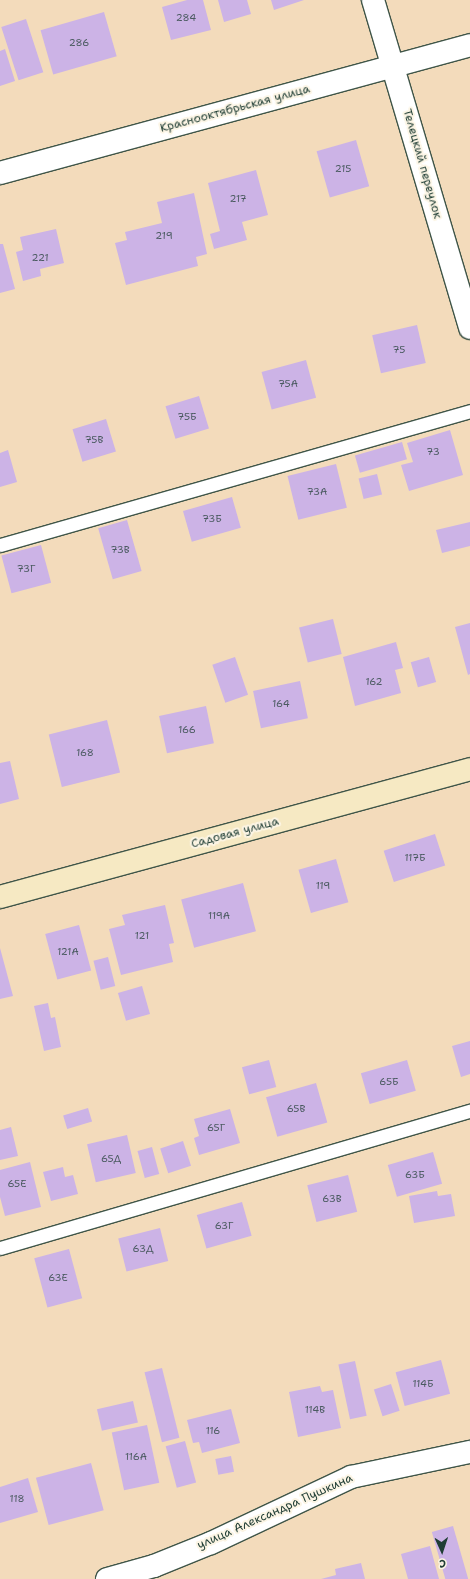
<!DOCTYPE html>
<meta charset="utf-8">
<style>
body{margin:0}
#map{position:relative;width:470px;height:1579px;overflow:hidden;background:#f3dbbb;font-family:"Shantell Sans",sans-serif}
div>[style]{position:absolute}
.building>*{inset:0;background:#ccb3e6;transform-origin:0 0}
.roads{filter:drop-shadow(1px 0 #3f5548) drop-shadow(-1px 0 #3f5548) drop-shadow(0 1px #3f5548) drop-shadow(0 -1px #3f5548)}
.service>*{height:13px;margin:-6.5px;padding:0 6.5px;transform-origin:6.5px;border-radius:6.5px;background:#fff}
.minor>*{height:22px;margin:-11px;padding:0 11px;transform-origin:11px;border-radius:11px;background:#fff}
.secondary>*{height:22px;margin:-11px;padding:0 11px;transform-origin:11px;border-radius:11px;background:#f6e9c3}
span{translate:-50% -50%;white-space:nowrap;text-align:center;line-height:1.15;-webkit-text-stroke:4px #fcf5e5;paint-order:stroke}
.number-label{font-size:10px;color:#4a5a60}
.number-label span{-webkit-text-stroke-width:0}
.street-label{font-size:12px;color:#1f3d34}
.north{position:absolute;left:422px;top:1531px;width:40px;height:40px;-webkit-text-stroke:3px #fcf5e5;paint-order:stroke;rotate:177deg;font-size:11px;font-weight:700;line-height:16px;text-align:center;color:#1f3d34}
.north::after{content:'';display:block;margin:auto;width:14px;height:18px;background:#1f3d34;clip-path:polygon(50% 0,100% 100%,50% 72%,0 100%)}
</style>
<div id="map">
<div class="building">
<i style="clip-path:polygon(187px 0,203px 0,211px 30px,171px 40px,162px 7px)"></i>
<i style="clip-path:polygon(218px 0,247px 0,251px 14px,224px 22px)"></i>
<i style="clip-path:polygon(271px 0,304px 0,274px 10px)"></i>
<i style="left:104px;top:12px;width:46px;height:66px;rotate:74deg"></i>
<i style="left:26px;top:19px;width:56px;height:26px;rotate:72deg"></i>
<i style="clip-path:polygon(5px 49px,15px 81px,0 86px,0 51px)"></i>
<i style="left:356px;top:140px;width:48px;height:41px;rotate:74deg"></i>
<i style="clip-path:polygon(256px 170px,268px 215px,242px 222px,247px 240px,214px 249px,210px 234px,220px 231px,208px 183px)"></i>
<i style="clip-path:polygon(194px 193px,207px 254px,196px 257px,198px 266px,126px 285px,115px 243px,127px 240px,125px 232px,162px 223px,157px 202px)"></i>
<i style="clip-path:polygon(56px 229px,64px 263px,40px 269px,41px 276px,23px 281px,16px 252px,23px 250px,20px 237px)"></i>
<i style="clip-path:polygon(0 244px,3px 244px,15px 289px,0 293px)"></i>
<i style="left:417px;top:325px;width:39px;height:46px;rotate:77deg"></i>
<i style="left:306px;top:360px;width:39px;height:46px;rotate:75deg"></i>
<i style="left:199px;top:396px;width:34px;height:35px;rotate:73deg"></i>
<i style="left:106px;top:419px;width:34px;height:35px;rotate:73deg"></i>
<i style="clip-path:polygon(450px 430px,463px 475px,409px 491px,401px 465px,413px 462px,407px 443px)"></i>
<i style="left:402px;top:442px;width:18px;height:49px;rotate:74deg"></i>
<i style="clip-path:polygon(8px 450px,17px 482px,0 487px,0 453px)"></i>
<i style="left:336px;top:464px;width:45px;height:50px;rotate:76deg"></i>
<i style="left:377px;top:474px;width:21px;height:19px;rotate:76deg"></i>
<i style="left:232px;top:497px;width:32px;height:51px;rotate:74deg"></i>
<i style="left:127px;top:520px;width:53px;height:30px;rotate:74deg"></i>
<i style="clip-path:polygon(470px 522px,470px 546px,442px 553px,436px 530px)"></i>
<i style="left:41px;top:545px;width:39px;height:41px;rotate:75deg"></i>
<i style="left:333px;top:619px;width:36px;height:35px;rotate:76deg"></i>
<i style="clip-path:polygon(470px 623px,470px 674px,468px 675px,455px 627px)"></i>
<i style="clip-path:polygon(396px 642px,403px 668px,395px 670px,401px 693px,355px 706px,343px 657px)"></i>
<i style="left:235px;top:657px;width:40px;height:24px;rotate:71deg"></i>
<i style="left:429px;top:657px;width:26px;height:19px;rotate:74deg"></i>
<i style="left:300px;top:681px;width:38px;height:48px;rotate:78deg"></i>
<i style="left:206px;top:706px;width:38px;height:48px;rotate:78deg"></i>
<i style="left:107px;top:720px;width:54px;height:60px;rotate:76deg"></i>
<i style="clip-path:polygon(10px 761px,19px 799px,0 804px,0 763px)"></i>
<i style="left:435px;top:834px;width:33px;height:54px;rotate:72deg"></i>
<i style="left:336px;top:859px;width:45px;height:39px;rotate:74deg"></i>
<i style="left:243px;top:883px;width:50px;height:64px;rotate:75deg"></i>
<i style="clip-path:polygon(165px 905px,174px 943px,169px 944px,173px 962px,121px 975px,109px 929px,125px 925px,122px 915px)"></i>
<i style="left:79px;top:925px;width:47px;height:35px;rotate:75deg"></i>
<i style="clip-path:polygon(0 948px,13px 996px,0 999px)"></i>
<i style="left:108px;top:957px;width:30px;height:15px;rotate:76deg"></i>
<i style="left:142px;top:986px;width:29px;height:25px;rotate:74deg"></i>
<i style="clip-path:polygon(48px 1003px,51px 1018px,55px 1017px,61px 1047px,44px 1051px,34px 1006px)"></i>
<i style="clip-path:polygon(470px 1041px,470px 1074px,461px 1077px,452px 1046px)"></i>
<i style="left:269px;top:1060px;width:28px;height:28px;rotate:75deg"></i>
<i style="left:407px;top:1060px;width:32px;height:48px;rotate:74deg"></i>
<i style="left:316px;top:1083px;width:41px;height:52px;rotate:74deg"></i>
<i style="left:88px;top:1108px;width:14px;height:26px;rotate:73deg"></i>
<i style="clip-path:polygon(230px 1109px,240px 1143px,199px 1155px,194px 1138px,199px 1136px,194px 1119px)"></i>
<i style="clip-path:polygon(11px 1127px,18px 1156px,0 1160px,0 1130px)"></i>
<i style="left:127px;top:1135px;width:39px;height:41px;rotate:77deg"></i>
<i style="left:183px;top:1141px;width:26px;height:24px;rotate:72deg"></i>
<i style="left:152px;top:1147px;width:28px;height:15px;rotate:75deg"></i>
<i style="left:433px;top:1152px;width:33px;height:47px;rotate:74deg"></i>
<i style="clip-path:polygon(30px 1162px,41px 1207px,5px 1216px,0 1197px,0 1170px)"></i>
<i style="clip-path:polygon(63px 1167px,65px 1177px,73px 1175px,78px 1194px,51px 1201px,43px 1172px)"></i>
<i style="left:348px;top:1175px;width:38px;height:42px;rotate:76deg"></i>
<i style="clip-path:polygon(437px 1191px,438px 1196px,451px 1194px,455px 1216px,414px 1223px,409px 1196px)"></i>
<i style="left:242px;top:1202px;width:35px;height:47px;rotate:74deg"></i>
<i style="left:160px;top:1228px;width:34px;height:43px;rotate:76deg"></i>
<i style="left:69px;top:1249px;width:51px;height:36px;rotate:75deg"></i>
<i style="left:441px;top:1360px;width:35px;height:47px;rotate:75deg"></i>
<i style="left:355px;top:1361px;width:56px;height:17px;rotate:78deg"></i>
<i style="left:162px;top:1368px;width:72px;height:18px;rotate:76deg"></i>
<i style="left:391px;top:1384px;width:28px;height:18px;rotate:72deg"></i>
<i style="clip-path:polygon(320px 1386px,322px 1392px,333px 1390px,341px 1428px,298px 1437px,289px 1392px)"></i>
<i style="left:133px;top:1401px;width:22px;height:37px;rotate:77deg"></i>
<i style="clip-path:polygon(231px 1409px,240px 1443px,202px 1453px,199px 1442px,193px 1443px,187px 1420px)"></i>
<i style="left:147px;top:1425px;width:59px;height:36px;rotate:78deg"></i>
<i style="left:185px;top:1441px;width:43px;height:20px;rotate:75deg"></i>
<i style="left:231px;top:1456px;width:16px;height:16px;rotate:79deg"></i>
<i style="left:91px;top:1463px;width:49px;height:57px;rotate:75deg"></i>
<i style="clip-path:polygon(28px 1478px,38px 1512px,0 1523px,0 1487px)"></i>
<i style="left:453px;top:1526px;width:55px;height:22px;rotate:74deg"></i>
<i style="clip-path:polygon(430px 1546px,439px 1579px,408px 1579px,401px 1554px)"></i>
<i style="clip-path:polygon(361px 1563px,365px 1579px,321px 1579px,336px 1575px,335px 1569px)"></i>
</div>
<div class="roads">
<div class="service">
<i style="left:0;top:545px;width:489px;rotate:-15.9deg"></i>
<i style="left:0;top:1248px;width:490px;rotate:-16.3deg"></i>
</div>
<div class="minor">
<i style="left:373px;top:0;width:342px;rotate:73.5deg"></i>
<i style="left:0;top:173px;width:487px;rotate:-15.2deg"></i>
<i style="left:107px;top:1579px;width:49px;rotate:-15.5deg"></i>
<i style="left:154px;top:1566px;width:61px;rotate:-22deg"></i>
<i style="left:211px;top:1543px;width:155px;rotate:-25.2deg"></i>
<i style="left:351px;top:1477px;width:122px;rotate:-11.9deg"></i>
</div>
<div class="secondary">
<i style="left:0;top:897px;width:487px;rotate:-15.2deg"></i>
</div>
</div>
<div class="number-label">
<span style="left:186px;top:18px">284</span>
<span style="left:79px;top:43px">286</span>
<span style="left:343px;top:169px">215</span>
<span style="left:238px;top:199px">217</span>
<span style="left:164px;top:236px">219</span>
<span style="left:40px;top:258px">221</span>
<span style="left:399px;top:350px">75</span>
<span style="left:288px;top:384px">75А</span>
<span style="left:187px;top:417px">75Б</span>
<span style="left:94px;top:440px">75В</span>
<span style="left:433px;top:452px">73</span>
<span style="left:317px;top:492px">73А</span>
<span style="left:212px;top:519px">73Б</span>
<span style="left:120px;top:550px">73В</span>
<span style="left:26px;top:569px">73Г</span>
<span style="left:374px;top:682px">162</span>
<span style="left:281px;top:704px">164</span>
<span style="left:187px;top:730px">166</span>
<span style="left:85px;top:753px">168</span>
<span style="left:415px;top:858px">117Б</span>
<span style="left:323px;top:886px">119</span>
<span style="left:219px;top:916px">119А</span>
<span style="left:142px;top:936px">121</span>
<span style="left:68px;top:952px">121А</span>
<span style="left:389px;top:1082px">65Б</span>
<span style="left:296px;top:1109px">65В</span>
<span style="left:216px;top:1128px">65Г</span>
<span style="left:111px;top:1159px">65Д</span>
<span style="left:415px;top:1175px">63Б</span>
<span style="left:17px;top:1184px">65Е</span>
<span style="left:332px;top:1199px">63В</span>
<span style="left:224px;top:1226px">63Г</span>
<span style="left:143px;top:1249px">63Д</span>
<span style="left:58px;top:1278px">63Е</span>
<span style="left:423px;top:1384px">114Б</span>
<span style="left:315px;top:1410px">114В</span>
<span style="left:213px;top:1431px">116</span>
<span style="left:136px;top:1457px">116А</span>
<span style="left:17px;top:1499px">118</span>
</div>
<div class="street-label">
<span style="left:235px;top:109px;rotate:-15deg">Краснооктябрьская улица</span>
<span style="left:422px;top:164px;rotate:74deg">Телецкий переулок</span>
<span style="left:235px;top:833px;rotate:-15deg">Садовая улица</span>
<span style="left:275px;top:1512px;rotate:-24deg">улица Александра Пушкина</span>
</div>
<div class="north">С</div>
</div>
